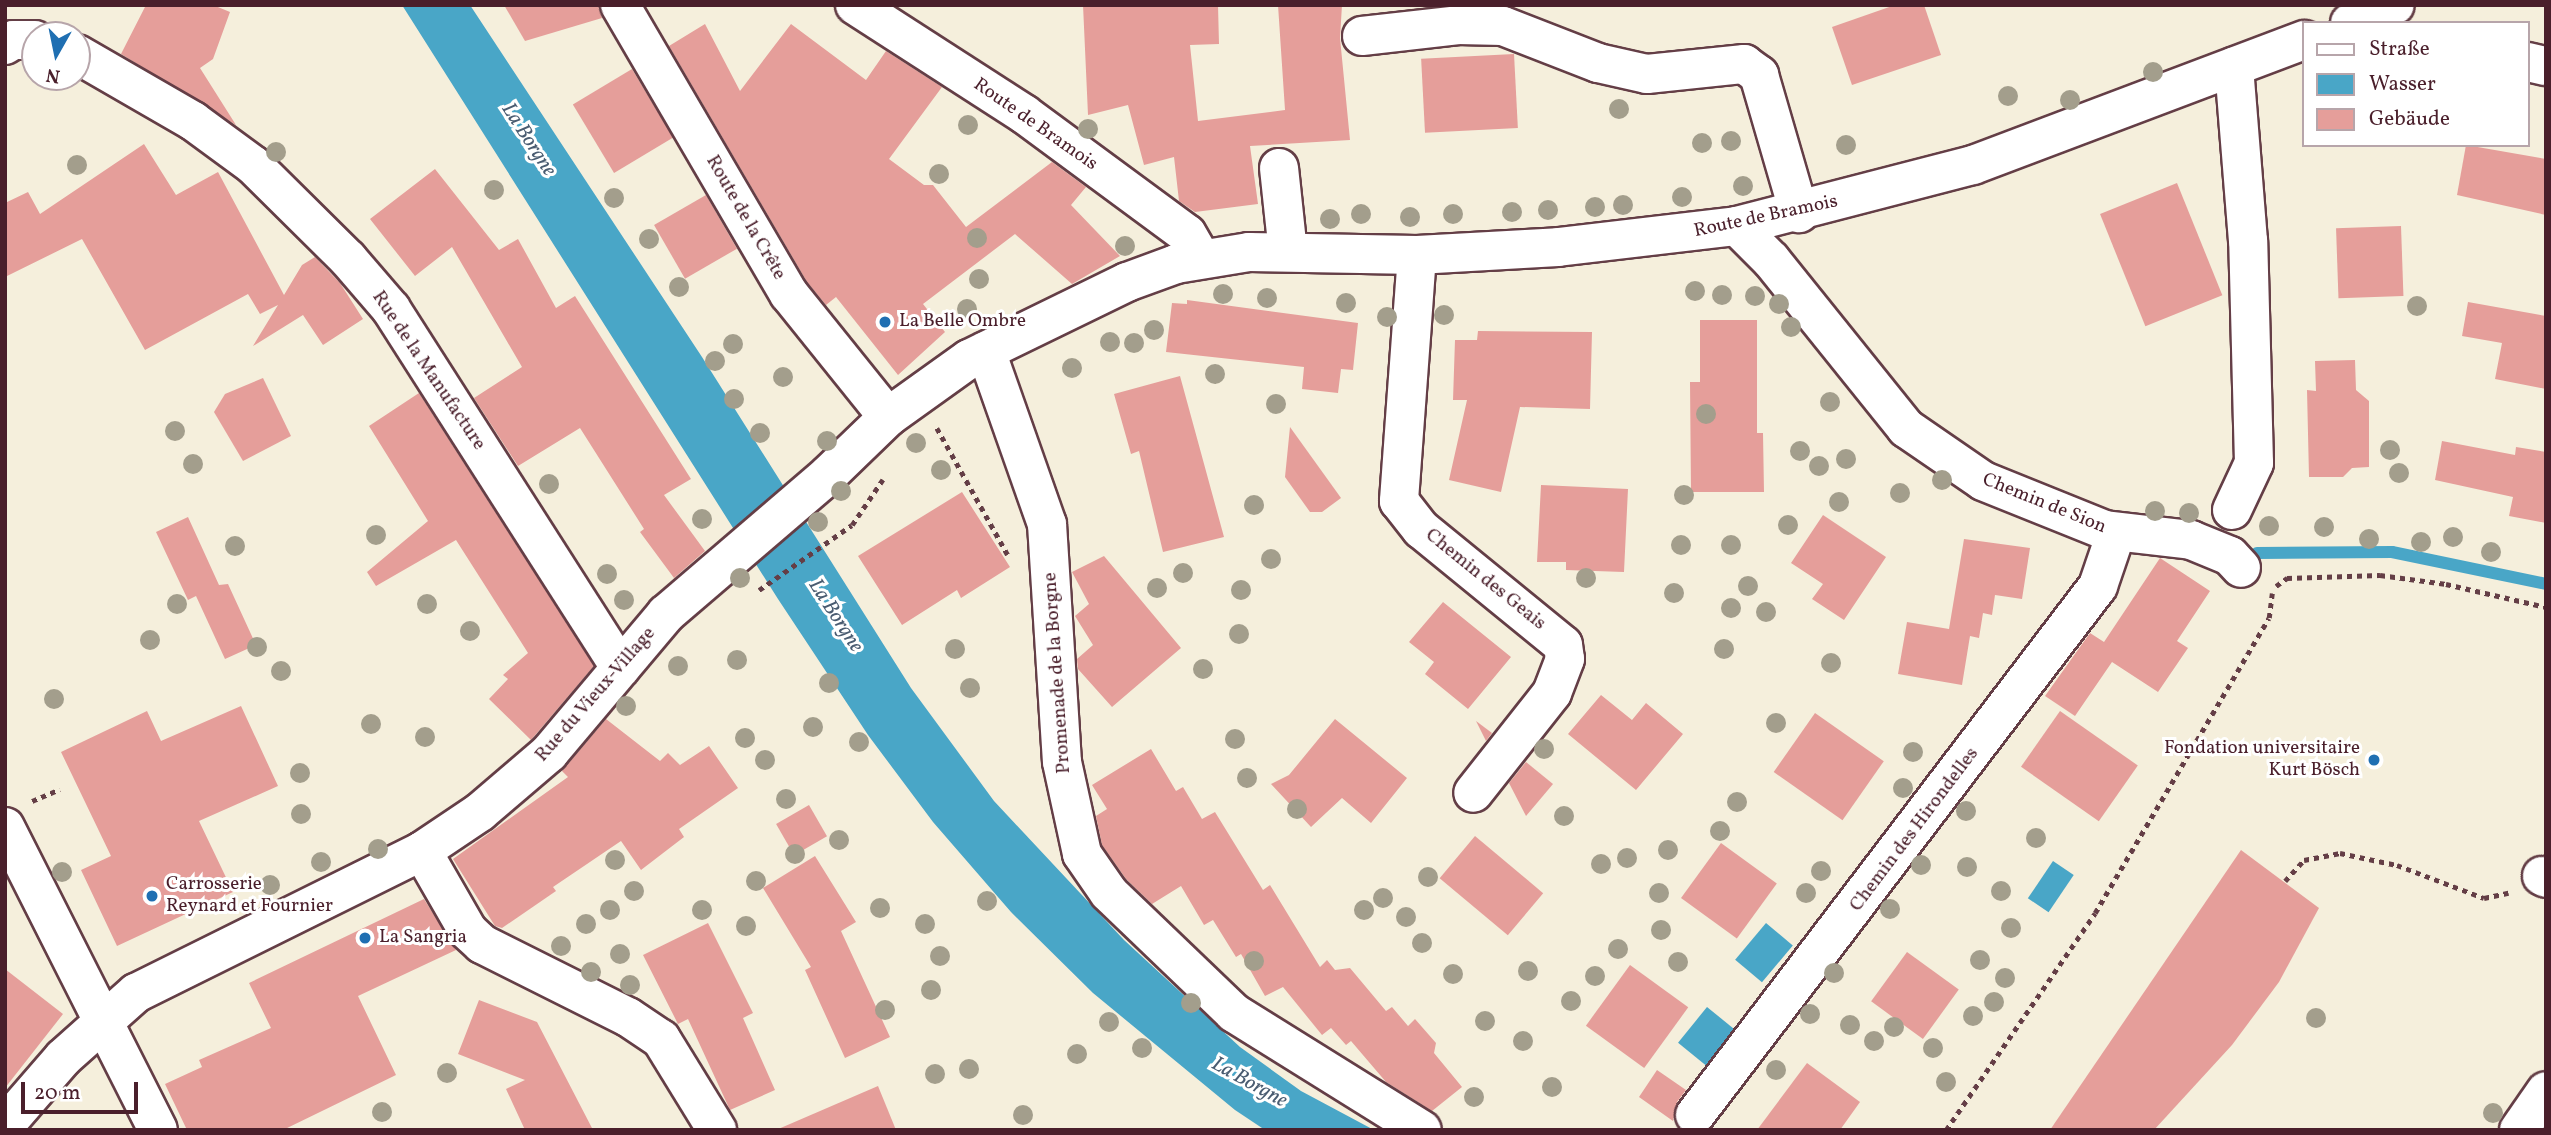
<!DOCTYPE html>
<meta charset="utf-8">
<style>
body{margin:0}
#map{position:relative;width:2551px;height:1135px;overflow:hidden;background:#f5efdc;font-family:Vollkorn,serif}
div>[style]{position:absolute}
.water>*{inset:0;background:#49a6c7;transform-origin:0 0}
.stream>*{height:12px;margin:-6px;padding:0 6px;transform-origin:6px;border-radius:6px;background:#49a6c7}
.building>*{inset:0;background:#e59e9a;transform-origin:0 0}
.path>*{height:4.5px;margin-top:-2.25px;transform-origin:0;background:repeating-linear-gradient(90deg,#643e46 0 5px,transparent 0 10px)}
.roads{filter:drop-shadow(2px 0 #643e46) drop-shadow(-2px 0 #643e46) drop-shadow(0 2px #643e46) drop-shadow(0 -2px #643e46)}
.minor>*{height:38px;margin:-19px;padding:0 19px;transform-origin:19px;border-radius:19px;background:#fff}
.trees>*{width:20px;height:20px;margin:-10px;border-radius:50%;background:#a39e8c}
.dots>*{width:19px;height:19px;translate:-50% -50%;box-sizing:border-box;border:4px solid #fff;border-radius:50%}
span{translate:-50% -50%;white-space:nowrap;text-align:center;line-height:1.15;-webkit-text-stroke:6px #fff;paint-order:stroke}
.street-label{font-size:19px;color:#4a1f2b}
.poi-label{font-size:19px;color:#4a1f2b}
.left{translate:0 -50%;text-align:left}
.right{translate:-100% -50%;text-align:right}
.water-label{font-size:21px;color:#4a5c71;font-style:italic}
.frame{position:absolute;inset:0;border:7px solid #4a1f2b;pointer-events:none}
.legend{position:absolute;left:2302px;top:21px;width:228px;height:126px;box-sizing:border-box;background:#fff;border:2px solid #b7a5aa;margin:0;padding:9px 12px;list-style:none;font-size:21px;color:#4a1f2b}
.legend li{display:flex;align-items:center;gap:14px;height:35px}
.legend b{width:35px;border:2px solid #b7a5aa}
.north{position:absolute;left:21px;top:21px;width:70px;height:70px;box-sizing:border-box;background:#fff;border:2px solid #b7a5aa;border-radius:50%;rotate:189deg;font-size:19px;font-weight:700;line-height:28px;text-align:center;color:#4a1f2b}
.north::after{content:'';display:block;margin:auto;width:24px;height:32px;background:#1f6fb2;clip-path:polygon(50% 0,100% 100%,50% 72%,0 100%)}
.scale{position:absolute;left:21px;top:1082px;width:117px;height:32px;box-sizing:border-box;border:4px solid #4a1f2b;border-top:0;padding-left:9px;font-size:21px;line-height:24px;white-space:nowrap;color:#4a1f2b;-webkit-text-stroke:5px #fff;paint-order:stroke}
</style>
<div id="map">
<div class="water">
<i style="clip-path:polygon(402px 5px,470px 5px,702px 357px,911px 688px,994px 801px,1124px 940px,1240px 1047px,1301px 1091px,1374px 1130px,1265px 1130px,1235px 1110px,1093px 993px,1011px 912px,933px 822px,868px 735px,778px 599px)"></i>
<i style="left:2053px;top:861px;width:25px;height:45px;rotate:34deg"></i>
<i style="left:1766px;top:923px;width:35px;height:48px;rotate:40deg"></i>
<i style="left:1707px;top:1007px;width:36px;height:46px;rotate:39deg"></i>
</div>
<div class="stream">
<i style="left:2257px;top:553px;width:135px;rotate:-0.4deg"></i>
<i style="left:2392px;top:552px;width:157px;rotate:11.7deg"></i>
</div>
<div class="building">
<i style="clip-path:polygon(146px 5px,213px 5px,230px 12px,213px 59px,200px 68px,236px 125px,121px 54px)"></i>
<i style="clip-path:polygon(504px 5px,598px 5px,602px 18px,525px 41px)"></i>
<i style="clip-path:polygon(1083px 5px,1218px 5px,1219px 44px,1190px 45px,1198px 121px,1285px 110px,1278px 5px,1342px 5px,1340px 38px,1350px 140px,1250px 146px,1258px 204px,1195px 212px,1179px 201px,1174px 157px,1144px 165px,1128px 105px,1088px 115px)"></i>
<i style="clip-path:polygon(1895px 5px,1924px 5px,1941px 55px,1852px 85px,1832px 27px)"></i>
<i style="clip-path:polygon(705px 24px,740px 91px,791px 24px,866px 80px,886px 51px,942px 87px,889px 159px,924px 185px,933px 185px,966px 227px,1052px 162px,1086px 187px,1071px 205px,1120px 256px,1072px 284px,1015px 234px,923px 304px,945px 332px,898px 375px,836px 297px,826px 305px,807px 282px,669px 46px)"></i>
<i style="left:1514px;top:54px;width:74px;height:93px;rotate:87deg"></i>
<i style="left:632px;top:69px;width:80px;height:69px;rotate:59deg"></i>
<i style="clip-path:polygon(144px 144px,176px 195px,218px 172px,284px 295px,302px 265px,315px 257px,340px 283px,363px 319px,323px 345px,303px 315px,253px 346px,278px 305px,260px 314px,248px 294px,145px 350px,82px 239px,5px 277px,5px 203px,28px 192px,40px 214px)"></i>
<i style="clip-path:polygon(2466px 145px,2546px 159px,2546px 215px,2457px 195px)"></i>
<i style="clip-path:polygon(435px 169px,499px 250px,518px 239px,556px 308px,575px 296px,691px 479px,664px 495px,705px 551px,674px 578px,640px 532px,644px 529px,580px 428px,518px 466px,474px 398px,522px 367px,452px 247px,415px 276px,370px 219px)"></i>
<i style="left:2177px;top:183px;width:121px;height:83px;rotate:68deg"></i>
<i style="left:706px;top:195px;width:62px;height:60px;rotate:60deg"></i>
<i style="left:2401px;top:226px;width:70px;height:65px;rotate:88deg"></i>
<i style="clip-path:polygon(1187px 300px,1358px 323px,1353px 370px,1341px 369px,1338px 393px,1302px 389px,1304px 367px,1166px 352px,1172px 303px,1187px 304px)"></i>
<i style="clip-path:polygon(2468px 302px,2546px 316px,2546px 389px,2495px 379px,2502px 343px,2462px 336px)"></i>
<i style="clip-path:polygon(1700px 320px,1757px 320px,1757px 433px,1763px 433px,1764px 492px,1691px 492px,1690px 382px,1700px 382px)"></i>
<i style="clip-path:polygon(1478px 331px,1592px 332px,1590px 409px,1520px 407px,1501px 492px,1449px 480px,1467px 400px,1453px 400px,1455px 340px,1477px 340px)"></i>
<i style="clip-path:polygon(2355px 360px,2356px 390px,2369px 401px,2369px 467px,2352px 468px,2343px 477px,2309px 477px,2307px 390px,2316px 391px,2315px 361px)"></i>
<i style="clip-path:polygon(1180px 376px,1224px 537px,1163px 552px,1139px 451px,1131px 454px,1114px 394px)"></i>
<i style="clip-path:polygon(263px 378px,291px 436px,243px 461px,214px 412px,225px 394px)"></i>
<i style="clip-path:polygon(419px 393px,594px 666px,531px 740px,489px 699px,508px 679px,503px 675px,528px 653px,456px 540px,376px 586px,367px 572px,428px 521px,369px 426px)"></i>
<i style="clip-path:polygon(1290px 427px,1341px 498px,1322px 512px,1310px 512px,1285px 477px)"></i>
<i style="clip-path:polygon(2442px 441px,2515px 455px,2516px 447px,2546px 452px,2546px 523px,2509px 516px,2513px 497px,2435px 480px)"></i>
<i style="clip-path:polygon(1541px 485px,1628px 489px,1624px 572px,1566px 570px,1566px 562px,1537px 562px)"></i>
<i style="clip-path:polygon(962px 492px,1010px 567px,961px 598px,957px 590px,902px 625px,858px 556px)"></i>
<i style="clip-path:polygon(1823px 515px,1886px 557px,1844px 620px,1812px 599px,1823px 584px,1791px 563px)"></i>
<i style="clip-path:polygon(188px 517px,219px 585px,228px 584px,256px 645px,225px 659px,196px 596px,188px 600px,156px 532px)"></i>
<i style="clip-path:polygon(1964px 539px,2030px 548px,2022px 599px,1995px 595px,1992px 615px,1983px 613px,1979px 638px,1970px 636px,1962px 685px,1898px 674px,1907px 622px,1949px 629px)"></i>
<i style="clip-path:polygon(1104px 556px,1181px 648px,1112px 707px,1078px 669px,1077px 659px,1093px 645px,1075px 616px,1089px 604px,1072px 572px)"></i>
<i style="clip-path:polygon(2160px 558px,2210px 591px,2177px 641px,2188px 648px,2158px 692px,2112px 662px,2075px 716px,2045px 696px,2090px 633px,2104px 642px)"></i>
<i style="clip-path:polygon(1443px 602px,1511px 657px,1468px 709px,1425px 674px,1434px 662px,1409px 642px)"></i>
<i style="clip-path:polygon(1601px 695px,1632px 720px,1646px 703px,1683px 734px,1636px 790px,1568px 734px)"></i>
<i style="clip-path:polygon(241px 706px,278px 786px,199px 821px,233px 892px,117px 946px,81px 870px,111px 856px,61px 752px,147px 711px,161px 741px)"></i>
<i style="left:2060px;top:711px;width:95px;height:68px;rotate:35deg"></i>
<i style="left:1815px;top:713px;width:84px;height:72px;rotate:35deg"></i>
<i style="clip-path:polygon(606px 719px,660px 761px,668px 753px,680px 765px,709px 746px,738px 788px,679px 829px,684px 837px,641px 870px,621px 841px,553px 887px,556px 891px,502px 928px,495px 926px,453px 859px,568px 777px,562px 771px)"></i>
<i style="clip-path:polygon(1335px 719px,1407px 778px,1371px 823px,1342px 798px,1311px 827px,1271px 784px,1289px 775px)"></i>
<i style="clip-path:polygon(1476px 721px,1492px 733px,1486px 741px)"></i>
<i style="clip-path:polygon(1151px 749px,1176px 791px,1183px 787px,1202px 819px,1215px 812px,1263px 890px,1270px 885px,1320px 967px,1327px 960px,1335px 970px,1350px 968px,1386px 1011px,1392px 1007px,1408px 1026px,1415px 1019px,1436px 1043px,1434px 1053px,1462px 1087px,1432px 1111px,1386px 1082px,1351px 1041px,1346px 1045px,1331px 1028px,1322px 1035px,1283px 987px,1265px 996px,1241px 954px,1236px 957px,1213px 920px,1204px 925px,1181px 886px,1152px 904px,1126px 879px,1102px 845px,1096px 816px,1107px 809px,1092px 785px)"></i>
<i style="clip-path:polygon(1526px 762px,1553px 784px,1526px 816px,1509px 783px)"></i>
<i style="left:809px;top:805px;width:36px;height:38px;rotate:60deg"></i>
<i style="left:1475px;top:836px;width:89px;height:55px;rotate:40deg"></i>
<i style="left:1721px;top:843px;width:69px;height:68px;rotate:36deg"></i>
<i style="clip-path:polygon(2241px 850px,2319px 908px,2279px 982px,2232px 1045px,2154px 1130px,2050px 1130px)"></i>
<i style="clip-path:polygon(815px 856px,856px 922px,841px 931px,890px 1037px,845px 1058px,805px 970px,811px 967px,763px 888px)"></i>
<i style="clip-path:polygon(424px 899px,456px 950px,358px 996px,396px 1075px,283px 1130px,187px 1130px,165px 1084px,202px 1067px,199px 1060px,271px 1028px,249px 983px)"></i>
<i style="clip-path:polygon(708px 923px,753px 1013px,743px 1018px,775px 1090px,730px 1110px,688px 1019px,678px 1024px,643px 955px)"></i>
<i style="left:1907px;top:952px;width:64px;height:61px;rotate:36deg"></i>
<i style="left:1630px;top:965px;width:72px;height:75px;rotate:36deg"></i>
<i style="clip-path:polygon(5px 969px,63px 1014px,5px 1088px)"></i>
<i style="clip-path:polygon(479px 1000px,537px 1022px,593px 1130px,525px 1130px,506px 1089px,525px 1080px,458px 1054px)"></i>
<i style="clip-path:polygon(1807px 1063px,1860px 1102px,1840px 1130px,1757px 1130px)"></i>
<i style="clip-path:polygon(1657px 1070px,1686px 1090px,1677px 1102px,1673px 1121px,1639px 1097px)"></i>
<i style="clip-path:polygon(878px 1086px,896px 1130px,776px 1130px)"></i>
</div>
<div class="path">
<i style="left:937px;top:428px;width:145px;rotate:60.8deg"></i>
<i style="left:2276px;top:586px;width:14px;rotate:-36deg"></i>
<i style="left:2287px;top:578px;width:93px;rotate:-1.8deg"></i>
<i style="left:2380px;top:575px;width:67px;rotate:7.8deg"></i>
<i style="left:2446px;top:584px;width:103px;rotate:13deg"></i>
<i style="left:759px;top:590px;width:113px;rotate:-35deg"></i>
<i style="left:852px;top:525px;width:55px;rotate:-56deg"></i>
<i style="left:32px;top:801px;width:30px;rotate:-23deg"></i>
<i style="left:2285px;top:881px;width:28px;rotate:-48deg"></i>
<i style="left:2304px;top:860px;width:37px;rotate:-11deg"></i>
<i style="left:2340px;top:853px;width:58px;rotate:11.9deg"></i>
<i style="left:2397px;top:865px;width:93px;rotate:20.8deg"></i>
<i style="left:2484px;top:898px;width:25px;rotate:-12deg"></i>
<i style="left:1946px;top:1130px;width:263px;rotate:-55.5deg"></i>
<i style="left:2095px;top:913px;width:342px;rotate:-59.5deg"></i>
<i style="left:2269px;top:618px;width:25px;rotate:-83deg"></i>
</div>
<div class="roads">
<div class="minor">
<i style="left:620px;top:5px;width:335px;rotate:59.7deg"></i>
<i style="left:789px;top:294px;width:158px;rotate:51.2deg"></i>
<i style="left:855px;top:5px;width:201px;rotate:32.8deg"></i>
<i style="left:1024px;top:114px;width:202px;rotate:36.4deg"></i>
<i style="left:1187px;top:234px;width:28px;rotate:60deg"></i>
<i style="left:2350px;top:23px;width:48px;rotate:-21.8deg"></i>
<i style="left:1362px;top:36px;width:97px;rotate:-6.5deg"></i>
<i style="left:1458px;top:25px;width:45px;rotate:1.3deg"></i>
<i style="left:1503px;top:26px;width:102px;rotate:21.3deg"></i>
<i style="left:1598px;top:63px;width:50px;rotate:12.7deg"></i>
<i style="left:1647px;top:74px;width:98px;rotate:-5.9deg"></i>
<i style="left:1744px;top:64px;width:19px;rotate:36deg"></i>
<i style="left:1759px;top:75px;width:144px;rotate:73.8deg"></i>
<i style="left:5px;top:45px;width:9px;rotate:-32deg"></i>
<i style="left:13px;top:40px;width:22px"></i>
<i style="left:77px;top:54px;width:134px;rotate:30deg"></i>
<i style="left:193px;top:121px;width:74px;rotate:36.3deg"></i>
<i style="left:253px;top:165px;width:134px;rotate:44.7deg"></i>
<i style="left:348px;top:259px;width:66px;rotate:49.3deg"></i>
<i style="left:391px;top:309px;width:426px;rotate:57.4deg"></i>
<i style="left:2528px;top:62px;width:18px;rotate:13deg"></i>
<i style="left:1279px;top:168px;width:84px;rotate:83.9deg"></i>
<i style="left:1737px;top:226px;width:48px;rotate:45deg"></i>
<i style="left:1771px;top:260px;width:216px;rotate:51.2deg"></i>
<i style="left:1906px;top:428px;width:93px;rotate:34.5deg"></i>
<i style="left:1983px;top:481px;width:131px;rotate:21.9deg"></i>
<i style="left:2105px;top:530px;width:87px;rotate:6.6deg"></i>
<i style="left:2191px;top:540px;width:42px;rotate:22.3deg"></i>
<i style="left:2230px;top:556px;width:16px;rotate:47deg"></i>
<i style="left:1417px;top:255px;width:247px;rotate:94.2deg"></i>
<i style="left:1399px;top:501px;width:36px;rotate:52deg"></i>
<i style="left:1421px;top:529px;width:183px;rotate:39.2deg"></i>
<i style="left:1563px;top:645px;width:14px;rotate:82deg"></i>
<i style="left:1565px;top:659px;width:36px;rotate:111deg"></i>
<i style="left:1552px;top:693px;width:127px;rotate:128.3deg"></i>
<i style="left:986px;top:351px;width:183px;rotate:70.6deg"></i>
<i style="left:1047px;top:524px;width:238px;rotate:86.4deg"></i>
<i style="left:1062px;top:762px;width:94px;rotate:77.7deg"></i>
<i style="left:1082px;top:854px;width:47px;rotate:55.3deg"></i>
<i style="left:1109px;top:893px;width:173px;rotate:43.8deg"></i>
<i style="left:1234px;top:1013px;width:221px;rotate:31.9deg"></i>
<i style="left:2232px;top:510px;width:52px;rotate:-64.9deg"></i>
<i style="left:2254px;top:463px;width:222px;rotate:-91.5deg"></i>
<i style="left:2248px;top:241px;width:175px;rotate:-94.6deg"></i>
<i style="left:5px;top:827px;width:339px;rotate:63.2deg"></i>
<i style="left:422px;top:851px;width:92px;rotate:60.1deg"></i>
<i style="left:468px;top:931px;width:19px;rotate:43deg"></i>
<i style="left:482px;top:944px;width:163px;rotate:26.6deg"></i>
<i style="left:628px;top:1017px;width:40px;rotate:34deg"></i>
<i style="left:661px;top:1039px;width:107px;rotate:58.4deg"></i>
<i style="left:2542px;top:876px;width:4px;rotate:27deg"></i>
<i style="left:1695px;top:1115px;width:665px;rotate:-52.7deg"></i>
<i style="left:2098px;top:586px;width:56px;rotate:-71.2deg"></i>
<i style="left:5px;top:1125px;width:89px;rotate:-49.1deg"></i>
<i style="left:63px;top:1058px;width:98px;rotate:-41.7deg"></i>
<i style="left:136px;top:993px;width:319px;rotate:-26.4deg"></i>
<i style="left:422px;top:851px;width:70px;rotate:-33.9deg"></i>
<i style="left:480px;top:812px;width:91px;rotate:-40.5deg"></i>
<i style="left:549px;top:753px;width:182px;rotate:-49.9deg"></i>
<i style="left:666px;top:614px;width:213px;rotate:-40.6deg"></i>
<i style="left:828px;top:475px;width:83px;rotate:-44deg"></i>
<i style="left:888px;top:417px;width:100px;rotate:-35.6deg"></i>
<i style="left:969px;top:359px;width:176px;rotate:-26deg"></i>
<i style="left:1127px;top:282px;width:52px;rotate:-20.2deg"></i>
<i style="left:1176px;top:264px;width:74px;rotate:-9.3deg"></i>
<i style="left:1249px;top:252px;width:168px;rotate:1deg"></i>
<i style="left:1417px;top:255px;width:141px;rotate:-3.2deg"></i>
<i style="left:1558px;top:247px;width:180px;rotate:-6.7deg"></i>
<i style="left:1737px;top:226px;width:244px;rotate:-14.5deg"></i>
<i style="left:1973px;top:165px;width:354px;rotate:-20.7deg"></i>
<i style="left:2519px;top:1130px;width:47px;rotate:-55.3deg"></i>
</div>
</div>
<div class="trees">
<i style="left:2153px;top:72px"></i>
<i style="left:2008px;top:96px"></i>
<i style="left:2070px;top:100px"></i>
<i style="left:1619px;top:109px"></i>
<i style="left:968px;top:125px"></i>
<i style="left:1088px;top:129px"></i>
<i style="left:1731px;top:141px"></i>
<i style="left:1702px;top:143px"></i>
<i style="left:1846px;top:145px"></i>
<i style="left:276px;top:152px"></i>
<i style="left:77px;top:165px"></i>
<i style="left:939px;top:174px"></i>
<i style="left:1743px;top:186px"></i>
<i style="left:494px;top:190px"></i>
<i style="left:1682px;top:197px"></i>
<i style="left:614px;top:198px"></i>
<i style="left:1623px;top:205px"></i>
<i style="left:1595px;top:207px"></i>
<i style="left:1548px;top:210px"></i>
<i style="left:1512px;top:212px"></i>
<i style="left:1361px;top:214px"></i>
<i style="left:1453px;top:214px"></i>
<i style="left:1410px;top:217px"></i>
<i style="left:1330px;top:219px"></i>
<i style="left:977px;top:238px"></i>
<i style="left:649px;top:239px"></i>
<i style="left:1125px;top:246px"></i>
<i style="left:979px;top:279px"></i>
<i style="left:679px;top:287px"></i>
<i style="left:1695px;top:291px"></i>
<i style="left:1223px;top:294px"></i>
<i style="left:1722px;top:295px"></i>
<i style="left:1755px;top:296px"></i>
<i style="left:1267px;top:298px"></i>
<i style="left:1346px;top:303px"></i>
<i style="left:1779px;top:304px"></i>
<i style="left:2417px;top:306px"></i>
<i style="left:967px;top:309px"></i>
<i style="left:1444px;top:315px"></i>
<i style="left:1387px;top:317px"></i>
<i style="left:1791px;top:327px"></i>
<i style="left:1154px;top:330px"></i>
<i style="left:1110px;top:342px"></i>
<i style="left:1134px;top:343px"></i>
<i style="left:733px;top:344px"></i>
<i style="left:715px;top:361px"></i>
<i style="left:1072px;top:368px"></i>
<i style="left:1215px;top:374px"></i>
<i style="left:783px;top:377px"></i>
<i style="left:734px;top:399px"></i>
<i style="left:1830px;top:402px"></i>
<i style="left:1276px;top:404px"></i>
<i style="left:1706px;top:414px"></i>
<i style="left:175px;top:431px"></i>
<i style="left:760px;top:433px"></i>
<i style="left:827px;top:441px"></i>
<i style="left:916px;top:443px"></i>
<i style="left:2390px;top:450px"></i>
<i style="left:1800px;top:451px"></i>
<i style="left:1846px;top:459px"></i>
<i style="left:193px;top:464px"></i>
<i style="left:1819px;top:466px"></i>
<i style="left:941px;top:470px"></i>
<i style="left:2399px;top:473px"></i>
<i style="left:1942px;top:480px"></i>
<i style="left:549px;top:484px"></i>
<i style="left:841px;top:491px"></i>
<i style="left:1900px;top:493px"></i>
<i style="left:1684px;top:495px"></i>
<i style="left:1839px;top:502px"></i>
<i style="left:1254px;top:505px"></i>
<i style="left:2155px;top:511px"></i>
<i style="left:2189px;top:513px"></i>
<i style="left:702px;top:519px"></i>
<i style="left:818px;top:522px"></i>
<i style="left:1788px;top:525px"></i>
<i style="left:2269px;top:526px"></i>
<i style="left:2324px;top:527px"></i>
<i style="left:376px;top:535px"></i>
<i style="left:2453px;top:537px"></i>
<i style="left:2369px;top:539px"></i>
<i style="left:2421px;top:542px"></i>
<i style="left:1681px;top:545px"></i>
<i style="left:1731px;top:545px"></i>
<i style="left:235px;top:546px"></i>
<i style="left:2491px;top:552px"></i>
<i style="left:1271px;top:559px"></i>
<i style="left:1183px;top:573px"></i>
<i style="left:607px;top:574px"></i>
<i style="left:740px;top:578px"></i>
<i style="left:1586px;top:578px"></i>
<i style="left:1748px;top:586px"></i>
<i style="left:1157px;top:588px"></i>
<i style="left:1241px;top:590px"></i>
<i style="left:1674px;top:593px"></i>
<i style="left:624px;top:600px"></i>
<i style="left:177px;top:604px"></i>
<i style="left:427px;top:604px"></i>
<i style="left:1731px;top:608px"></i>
<i style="left:1766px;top:612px"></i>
<i style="left:470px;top:631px"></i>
<i style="left:1239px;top:634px"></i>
<i style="left:150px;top:640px"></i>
<i style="left:257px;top:647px"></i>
<i style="left:955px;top:649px"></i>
<i style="left:1724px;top:649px"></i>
<i style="left:737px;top:660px"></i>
<i style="left:1831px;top:663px"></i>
<i style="left:678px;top:666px"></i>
<i style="left:1203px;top:669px"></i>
<i style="left:281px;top:671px"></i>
<i style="left:829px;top:683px"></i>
<i style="left:970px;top:688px"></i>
<i style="left:54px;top:699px"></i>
<i style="left:626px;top:706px"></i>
<i style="left:1776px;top:723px"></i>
<i style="left:371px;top:724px"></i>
<i style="left:813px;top:727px"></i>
<i style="left:425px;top:737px"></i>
<i style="left:745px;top:738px"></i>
<i style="left:1235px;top:739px"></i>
<i style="left:859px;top:742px"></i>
<i style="left:1544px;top:749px"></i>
<i style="left:1913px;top:752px"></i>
<i style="left:765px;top:760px"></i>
<i style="left:300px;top:773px"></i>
<i style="left:1247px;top:778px"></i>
<i style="left:1903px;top:788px"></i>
<i style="left:786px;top:799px"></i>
<i style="left:1737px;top:802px"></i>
<i style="left:1297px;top:809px"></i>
<i style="left:1966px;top:811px"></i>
<i style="left:301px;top:814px"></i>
<i style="left:1564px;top:816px"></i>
<i style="left:1720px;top:831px"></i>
<i style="left:2036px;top:838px"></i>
<i style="left:839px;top:840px"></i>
<i style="left:378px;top:849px"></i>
<i style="left:1668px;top:850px"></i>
<i style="left:795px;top:854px"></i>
<i style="left:1627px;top:858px"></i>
<i style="left:615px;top:860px"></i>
<i style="left:321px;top:862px"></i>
<i style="left:1601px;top:864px"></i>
<i style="left:1921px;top:865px"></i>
<i style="left:1967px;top:867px"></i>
<i style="left:1821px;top:871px"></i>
<i style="left:62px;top:872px"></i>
<i style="left:1428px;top:877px"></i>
<i style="left:756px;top:881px"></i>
<i style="left:270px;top:885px"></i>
<i style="left:634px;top:891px"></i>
<i style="left:2001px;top:891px"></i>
<i style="left:1659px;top:893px"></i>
<i style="left:1806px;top:893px"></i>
<i style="left:1383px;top:898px"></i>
<i style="left:987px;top:901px"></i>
<i style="left:880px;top:908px"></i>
<i style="left:1890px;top:909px"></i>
<i style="left:610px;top:910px"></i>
<i style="left:702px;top:910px"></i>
<i style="left:1364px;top:910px"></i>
<i style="left:1406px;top:917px"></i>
<i style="left:586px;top:924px"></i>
<i style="left:925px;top:924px"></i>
<i style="left:746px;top:926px"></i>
<i style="left:2011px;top:928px"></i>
<i style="left:1661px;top:930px"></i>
<i style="left:1422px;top:943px"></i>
<i style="left:561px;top:946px"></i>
<i style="left:1618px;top:949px"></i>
<i style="left:620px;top:954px"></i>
<i style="left:940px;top:956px"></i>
<i style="left:1980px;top:960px"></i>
<i style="left:1254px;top:961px"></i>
<i style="left:1678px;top:962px"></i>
<i style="left:1528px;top:971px"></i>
<i style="left:591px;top:972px"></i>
<i style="left:1834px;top:973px"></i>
<i style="left:1453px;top:974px"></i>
<i style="left:1595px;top:976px"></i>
<i style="left:2005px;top:978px"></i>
<i style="left:630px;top:985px"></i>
<i style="left:931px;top:990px"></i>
<i style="left:1571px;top:1001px"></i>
<i style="left:1994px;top:1002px"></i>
<i style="left:1191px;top:1003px"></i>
<i style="left:885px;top:1010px"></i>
<i style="left:1810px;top:1014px"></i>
<i style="left:1973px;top:1016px"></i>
<i style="left:2316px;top:1018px"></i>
<i style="left:1485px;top:1021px"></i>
<i style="left:1109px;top:1022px"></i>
<i style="left:1850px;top:1025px"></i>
<i style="left:1894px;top:1027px"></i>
<i style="left:1523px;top:1041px"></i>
<i style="left:1874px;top:1041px"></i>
<i style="left:1142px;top:1048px"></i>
<i style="left:1933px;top:1048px"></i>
<i style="left:1077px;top:1054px"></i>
<i style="left:969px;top:1069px"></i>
<i style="left:1776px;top:1070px"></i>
<i style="left:447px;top:1073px"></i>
<i style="left:935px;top:1074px"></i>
<i style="left:1946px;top:1082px"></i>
<i style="left:1552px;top:1087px"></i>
<i style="left:1474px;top:1097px"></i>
<i style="left:382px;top:1112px"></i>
<i style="left:2493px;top:1113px"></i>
<i style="left:1023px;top:1115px"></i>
</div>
<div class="dots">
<i style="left:885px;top:322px;background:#1f6fb2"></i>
<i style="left:2374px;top:760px;background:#1f6fb2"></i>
<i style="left:152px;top:896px;background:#1f6fb2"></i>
<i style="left:365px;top:938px;background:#1f6fb2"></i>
</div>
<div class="street-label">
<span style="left:1035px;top:125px;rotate:35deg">Route de Bramois</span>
<span style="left:1766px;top:217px;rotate:-12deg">Route de Bramois</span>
<span style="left:745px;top:218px;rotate:60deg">Route de la Crête</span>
<span style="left:428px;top:371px;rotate:56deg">Rue de la Manufacture</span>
<span style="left:2044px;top:504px;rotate:22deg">Chemin de Sion</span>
<span style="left:1485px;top:580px;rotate:39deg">Chemin des Geais</span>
<span style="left:1058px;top:673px;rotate:-94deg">Promenade de la Borgne</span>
<span style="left:596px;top:695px;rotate:-49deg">Rue du Vieux-Village</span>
<span style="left:1915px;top:830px;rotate:-53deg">Chemin des Hirondelles</span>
</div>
<div class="poi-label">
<span class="left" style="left:899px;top:322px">La Belle Ombre</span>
<span class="right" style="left:2360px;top:760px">Fondation universitaire<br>Kurt Bösch</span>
<span class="left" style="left:166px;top:896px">Carrosserie<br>Reynard et Fournier</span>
<span class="left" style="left:379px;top:938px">La Sangria</span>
</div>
<div class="water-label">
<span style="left:528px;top:140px;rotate:57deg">La Borgne</span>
<span style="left:835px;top:616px;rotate:57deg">La Borgne</span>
<span style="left:1249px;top:1083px;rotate:29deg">La Borgne</span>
</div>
<div class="frame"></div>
<ul class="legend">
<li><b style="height:9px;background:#fff"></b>Straße</li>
<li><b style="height:19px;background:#49a6c7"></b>Wasser</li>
<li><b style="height:19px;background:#e59e9a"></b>Gebäude</li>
</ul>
<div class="north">N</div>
<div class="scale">20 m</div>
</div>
